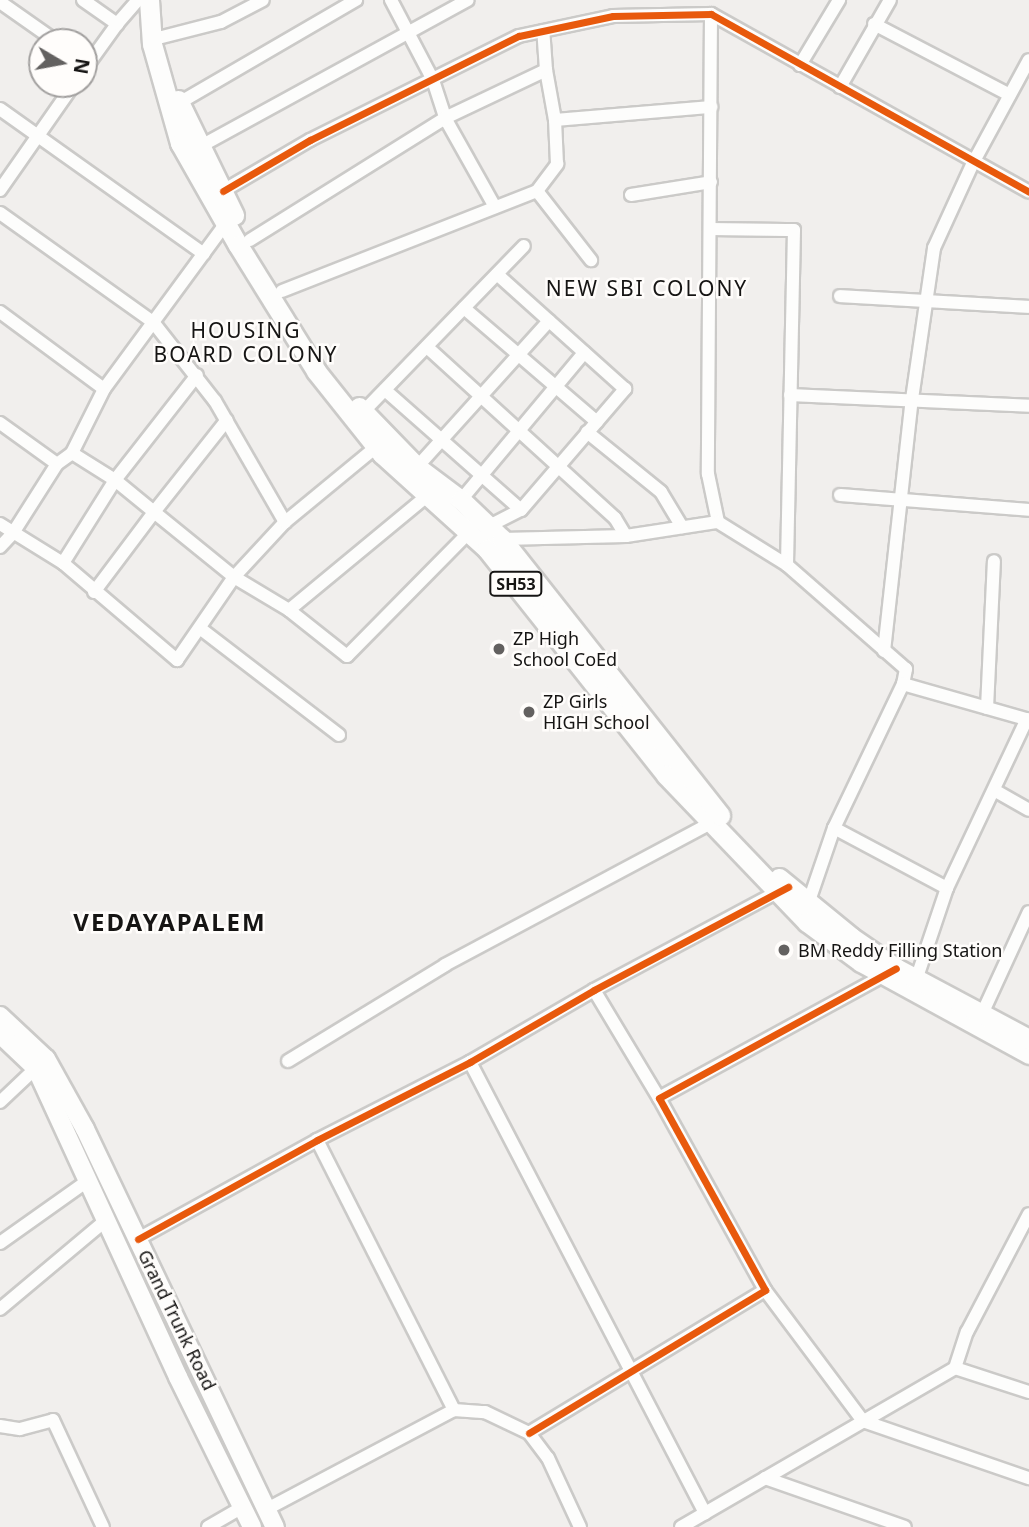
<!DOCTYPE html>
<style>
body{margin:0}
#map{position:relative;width:1029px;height:1527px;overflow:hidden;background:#f1efed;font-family:"Noto Sans",sans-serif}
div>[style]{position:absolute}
.roads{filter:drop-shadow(2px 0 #cbcac8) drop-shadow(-2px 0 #cbcac8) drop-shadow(0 2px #cbcac8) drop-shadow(0 -2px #cbcac8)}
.minor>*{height:12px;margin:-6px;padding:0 6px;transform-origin:6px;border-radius:6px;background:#fdfdfc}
.secondary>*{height:18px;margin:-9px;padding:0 9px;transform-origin:9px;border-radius:9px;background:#fdfdfc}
.primary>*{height:19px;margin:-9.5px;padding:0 9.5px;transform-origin:9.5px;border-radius:9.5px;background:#fdfdfc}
.cycleway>*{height:7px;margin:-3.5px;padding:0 3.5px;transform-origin:3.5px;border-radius:3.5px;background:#e8590c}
.dots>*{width:19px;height:19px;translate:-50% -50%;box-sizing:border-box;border:4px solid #fffdfb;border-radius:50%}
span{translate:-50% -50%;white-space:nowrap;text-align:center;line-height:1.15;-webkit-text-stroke:5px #fffdfb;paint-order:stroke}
.shield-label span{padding:2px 5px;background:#fffdfb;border:2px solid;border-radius:5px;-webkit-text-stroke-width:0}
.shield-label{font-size:16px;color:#161514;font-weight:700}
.poi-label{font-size:18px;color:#161514}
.left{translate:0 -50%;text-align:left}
.street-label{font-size:18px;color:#161514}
.quarter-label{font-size:21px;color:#161514;letter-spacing:2px}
.district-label{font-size:24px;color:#161514;font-weight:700;letter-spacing:2px}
.north{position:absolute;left:28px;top:28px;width:70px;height:70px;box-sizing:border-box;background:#fffdfb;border:2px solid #a2a09f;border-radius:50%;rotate:100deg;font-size:19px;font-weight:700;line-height:28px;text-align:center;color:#161514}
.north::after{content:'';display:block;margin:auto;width:24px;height:32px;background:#636160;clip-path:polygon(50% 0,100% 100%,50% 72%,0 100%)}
</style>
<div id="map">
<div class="roads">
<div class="minor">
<i style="left:83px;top:0;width:42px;rotate:35.2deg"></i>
<i style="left:391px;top:0;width:90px;rotate:62.3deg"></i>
<i style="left:433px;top:80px;width:40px;rotate:72deg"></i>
<i style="left:445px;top:118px;width:102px;rotate:60.7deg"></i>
<i style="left:0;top:2px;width:70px;rotate:35.1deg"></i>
<i style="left:711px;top:14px;width:460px;rotate:90.4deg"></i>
<i style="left:708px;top:474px;width:49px;rotate:78.2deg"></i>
<i style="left:874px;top:24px;width:153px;rotate:27.6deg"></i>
<i style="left:162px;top:37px;width:61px;rotate:-14.3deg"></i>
<i style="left:221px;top:22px;width:47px;rotate:-27.6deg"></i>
<i style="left:800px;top:65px;width:76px;rotate:-59deg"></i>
<i style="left:84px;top:70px;width:57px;rotate:-54.3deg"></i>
<i style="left:117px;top:24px;width:32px;rotate:-49deg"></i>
<i style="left:840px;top:87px;width:100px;rotate:-60.1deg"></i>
<i style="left:179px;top:103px;width:205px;rotate:-30.2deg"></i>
<i style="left:0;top:109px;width:250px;rotate:35.4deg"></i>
<i style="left:555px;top:120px;width:157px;rotate:-4.8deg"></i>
<i style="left:201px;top:146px;width:304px;rotate:-28.7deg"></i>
<i style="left:0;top:190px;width:129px;rotate:-55.1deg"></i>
<i style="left:223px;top:191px;width:101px;rotate:-30.4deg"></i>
<i style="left:310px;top:140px;width:233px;rotate:-26.5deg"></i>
<i style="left:519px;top:36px;width:96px;rotate:-12deg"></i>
<i style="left:613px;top:16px;width:98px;rotate:-1.2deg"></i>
<i style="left:711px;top:14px;width:364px;rotate:29.2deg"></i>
<i style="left:537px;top:191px;width:88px;rotate:52deg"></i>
<i style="left:631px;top:195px;width:81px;rotate:-9.2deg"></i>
<i style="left:0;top:213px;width:188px;rotate:35.5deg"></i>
<i style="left:153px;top:322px;width:100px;rotate:51.9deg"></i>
<i style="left:215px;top:401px;width:140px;rotate:60deg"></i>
<i style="left:710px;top:229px;width:84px;rotate:0.7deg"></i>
<i style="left:794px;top:230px;width:335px;rotate:91.2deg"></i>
<i style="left:250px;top:240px;width:230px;rotate:-32deg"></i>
<i style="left:445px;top:118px;width:112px;rotate:-25.4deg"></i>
<i style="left:282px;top:291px;width:274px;rotate:-21.4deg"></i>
<i style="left:537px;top:191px;width:34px;rotate:-53deg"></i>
<i style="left:557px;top:164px;width:44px;rotate:-92.6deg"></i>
<i style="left:555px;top:120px;width:51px;rotate:-100.2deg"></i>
<i style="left:546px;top:70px;width:39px;rotate:-94deg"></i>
<i style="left:840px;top:296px;width:189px;rotate:3.3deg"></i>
<i style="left:464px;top:308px;width:175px;rotate:40.6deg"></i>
<i style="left:0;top:312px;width:129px;rotate:36.5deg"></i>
<i style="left:427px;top:347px;width:254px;rotate:42.3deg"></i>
<i style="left:615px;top:518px;width:21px;rotate:59deg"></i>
<i style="left:626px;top:536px;width:124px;rotate:178.6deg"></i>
<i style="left:385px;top:390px;width:181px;rotate:41.4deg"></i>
<i style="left:790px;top:395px;width:239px;rotate:2.6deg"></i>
<i style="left:363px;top:412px;width:231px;rotate:-45.9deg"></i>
<i style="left:0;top:423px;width:70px;rotate:35.7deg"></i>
<i style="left:587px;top:432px;width:95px;rotate:39deg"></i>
<i style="left:661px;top:492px;width:41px;rotate:59deg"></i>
<i style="left:72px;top:453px;width:51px;rotate:32.1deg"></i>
<i style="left:115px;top:480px;width:50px;rotate:39.4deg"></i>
<i style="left:154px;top:512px;width:117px;rotate:-51.6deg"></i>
<i style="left:417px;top:467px;width:197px;rotate:-47.9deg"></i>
<i style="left:840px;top:495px;width:190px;rotate:4.5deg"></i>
<i style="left:461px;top:500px;width:192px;rotate:-50.1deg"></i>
<i style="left:0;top:524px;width:74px;rotate:31.8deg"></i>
<i style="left:63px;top:563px;width:150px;rotate:40.4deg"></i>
<i style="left:177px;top:660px;width:101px;rotate:-55.5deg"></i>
<i style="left:234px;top:577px;width:75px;rotate:-47.2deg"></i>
<i style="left:285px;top:522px;width:126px;rotate:-39.5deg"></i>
<i style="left:489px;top:526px;width:36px;rotate:-27deg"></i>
<i style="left:521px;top:510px;width:160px;rotate:-49.3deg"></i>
<i style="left:625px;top:389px;width:172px;rotate:-138.1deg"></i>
<i style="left:626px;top:536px;width:93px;rotate:-8.7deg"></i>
<i style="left:718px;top:522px;width:81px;rotate:31.9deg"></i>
<i style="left:787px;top:565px;width:158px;rotate:41.2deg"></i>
<i style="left:906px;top:669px;width:15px;rotate:101deg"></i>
<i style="left:903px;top:684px;width:160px;rotate:115.6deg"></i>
<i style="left:834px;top:828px;width:77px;rotate:108.9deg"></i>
<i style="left:0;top:547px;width:19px;rotate:-47deg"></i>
<i style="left:13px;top:533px;width:82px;rotate:-57.5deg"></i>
<i style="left:57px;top:464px;width:19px;rotate:-36deg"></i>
<i style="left:72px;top:453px;width:72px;rotate:-63.4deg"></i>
<i style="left:104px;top:389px;width:211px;rotate:-53.7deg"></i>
<i style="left:63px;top:563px;width:98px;rotate:-57.9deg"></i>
<i style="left:115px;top:480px;width:133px;rotate:-52deg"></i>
<i style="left:94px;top:592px;width:100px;rotate:-53.1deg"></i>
<i style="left:154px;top:512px;width:103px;rotate:39.1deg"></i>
<i style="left:234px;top:577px;width:64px;rotate:31deg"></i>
<i style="left:289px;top:610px;width:187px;rotate:-39.6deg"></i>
<i style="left:289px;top:610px;width:74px;rotate:38.4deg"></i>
<i style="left:347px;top:656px;width:181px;rotate:-45.4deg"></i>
<i style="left:201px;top:629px;width:174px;rotate:37.5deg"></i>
<i style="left:884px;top:651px;width:254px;rotate:-83.7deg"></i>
<i style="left:912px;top:399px;width:153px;rotate:-81.7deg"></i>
<i style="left:934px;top:248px;width:94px;rotate:-65.4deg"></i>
<i style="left:973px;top:163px;width:117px;rotate:-61.5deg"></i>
<i style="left:903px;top:684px;width:131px;rotate:15.9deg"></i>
<i style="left:987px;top:708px;width:147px;rotate:-87.3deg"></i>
<i style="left:994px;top:790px;width:40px;rotate:29.7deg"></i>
<i style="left:834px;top:828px;width:128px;rotate:28deg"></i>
<i style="left:916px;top:980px;width:97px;rotate:-71.4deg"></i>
<i style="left:947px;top:888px;width:187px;rotate:-64.7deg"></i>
<i style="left:594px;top:990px;width:126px;rotate:59deg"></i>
<i style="left:982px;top:1014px;width:112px;rotate:-65.3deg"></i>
<i style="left:288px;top:1061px;width:184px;rotate:-31.4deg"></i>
<i style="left:445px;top:965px;width:306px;rotate:-28.1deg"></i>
<i style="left:470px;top:1062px;width:509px;rotate:62.48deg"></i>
<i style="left:0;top:1102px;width:50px;rotate:-43.4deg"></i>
<i style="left:317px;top:1140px;width:303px;rotate:63.1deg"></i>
<i style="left:138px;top:1239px;width:205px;rotate:-28.9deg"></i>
<i style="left:317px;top:1140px;width:172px;rotate:-27deg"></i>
<i style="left:470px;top:1062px;width:143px;rotate:-30.1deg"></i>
<i style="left:594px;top:990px;width:212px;rotate:-28.1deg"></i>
<i style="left:0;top:1243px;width:110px;rotate:-35.4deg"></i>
<i style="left:765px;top:1290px;width:164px;rotate:53.2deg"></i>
<i style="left:863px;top:1421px;width:176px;rotate:19deg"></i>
<i style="left:0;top:1309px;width:138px;rotate:-40deg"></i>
<i style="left:955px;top:1368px;width:78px;rotate:18deg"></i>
<i style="left:0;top:1426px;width:20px;rotate:9deg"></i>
<i style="left:20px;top:1429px;width:34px;rotate:-15deg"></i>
<i style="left:53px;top:1420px;width:118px;rotate:65deg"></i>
<i style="left:529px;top:1433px;width:276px;rotate:-31.2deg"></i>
<i style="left:765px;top:1290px;width:219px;rotate:-118.9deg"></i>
<i style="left:659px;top:1098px;width:261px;rotate:-28.6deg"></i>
<i style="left:765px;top:1478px;width:148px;rotate:19.3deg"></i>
<i style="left:267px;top:1509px;width:212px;rotate:-27.9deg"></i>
<i style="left:454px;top:1410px;width:31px;rotate:4deg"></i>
<i style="left:485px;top:1412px;width:49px;rotate:25.5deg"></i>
<i style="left:529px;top:1433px;width:31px;rotate:53deg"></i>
<i style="left:548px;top:1458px;width:76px;rotate:65.1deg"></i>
<i style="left:208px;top:1527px;width:39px;rotate:-30deg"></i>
<i style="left:681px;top:1527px;width:317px;rotate:-30.1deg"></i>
<i style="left:955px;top:1368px;width:38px;rotate:-72deg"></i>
<i style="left:967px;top:1332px;width:133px;rotate:-62.3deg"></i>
</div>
<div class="secondary">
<i style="left:0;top:1016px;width:63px;rotate:43.1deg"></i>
<i style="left:46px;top:1059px;width:80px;rotate:60.9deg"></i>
<i style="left:85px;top:1129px;width:441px;rotate:64.5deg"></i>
<i style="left:0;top:1034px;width:50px;rotate:43.4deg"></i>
<i style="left:36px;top:1068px;width:340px;rotate:65.3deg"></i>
<i style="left:178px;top:1377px;width:167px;rotate:63.7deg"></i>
</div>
<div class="primary">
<i style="left:149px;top:0;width:44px;rotate:86.1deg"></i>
<i style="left:152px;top:44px;width:103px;rotate:74.2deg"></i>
<i style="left:180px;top:143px;width:117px;rotate:60.4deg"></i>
<i style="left:238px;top:245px;width:148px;rotate:58.2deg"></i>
<i style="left:316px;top:371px;width:106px;rotate:51.5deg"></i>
<i style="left:382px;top:454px;width:142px;rotate:42.1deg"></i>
<i style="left:487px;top:549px;width:288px;rotate:51.6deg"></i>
<i style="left:666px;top:775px;width:204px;rotate:46.2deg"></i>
<i style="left:807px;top:922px;width:67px;rotate:36.5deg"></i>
<i style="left:861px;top:962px;width:192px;rotate:28.7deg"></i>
<i style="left:178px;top:100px;width:128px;rotate:64deg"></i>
<i style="left:359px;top:407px;width:83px;rotate:46deg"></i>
<i style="left:417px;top:467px;width:55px;rotate:36.9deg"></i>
<i style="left:461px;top:500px;width:57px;rotate:43.6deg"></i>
<i style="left:502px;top:539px;width:352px;rotate:51.7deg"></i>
<i style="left:779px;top:878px;width:93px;rotate:39.3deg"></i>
<i style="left:851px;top:937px;width:55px;rotate:34.6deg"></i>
<i style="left:896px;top:968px;width:151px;rotate:28.1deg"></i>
</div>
</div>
<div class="cycleway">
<i style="left:223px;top:191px;width:101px;rotate:-30.4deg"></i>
<i style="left:310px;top:140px;width:233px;rotate:-26.5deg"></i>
<i style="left:519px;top:36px;width:96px;rotate:-12deg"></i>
<i style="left:613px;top:16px;width:98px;rotate:-1.2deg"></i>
<i style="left:711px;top:14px;width:364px;rotate:29.2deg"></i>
<i style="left:138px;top:1239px;width:205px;rotate:-28.9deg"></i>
<i style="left:317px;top:1140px;width:172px;rotate:-27deg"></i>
<i style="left:470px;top:1062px;width:143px;rotate:-30.1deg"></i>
<i style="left:594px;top:990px;width:220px;rotate:-28deg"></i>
<i style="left:529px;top:1433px;width:276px;rotate:-31.2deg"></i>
<i style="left:765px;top:1290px;width:219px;rotate:-118.9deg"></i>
<i style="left:659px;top:1098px;width:270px;rotate:-28.7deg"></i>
</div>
<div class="dots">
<i style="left:499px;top:649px;background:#636160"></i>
<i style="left:529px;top:712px;background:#636160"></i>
<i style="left:784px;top:950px;background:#636160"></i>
</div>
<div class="shield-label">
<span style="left:516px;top:584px">SH53</span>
</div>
<div class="poi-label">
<span class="left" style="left:513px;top:649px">ZP High<br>School CoEd</span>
<span class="left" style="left:543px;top:712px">ZP Girls<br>HIGH School</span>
<span class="left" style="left:798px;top:950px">BM Reddy Filling Station</span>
</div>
<div class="street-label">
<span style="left:177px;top:1320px;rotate:64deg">Grand Trunk Road</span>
</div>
<div class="quarter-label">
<span style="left:647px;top:288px">NEW SBI COLONY</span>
<span style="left:246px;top:342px">HOUSING<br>BOARD COLONY</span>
</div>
<div class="district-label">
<span style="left:170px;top:922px">VEDAYAPALEM</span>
</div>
<div class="north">N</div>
</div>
